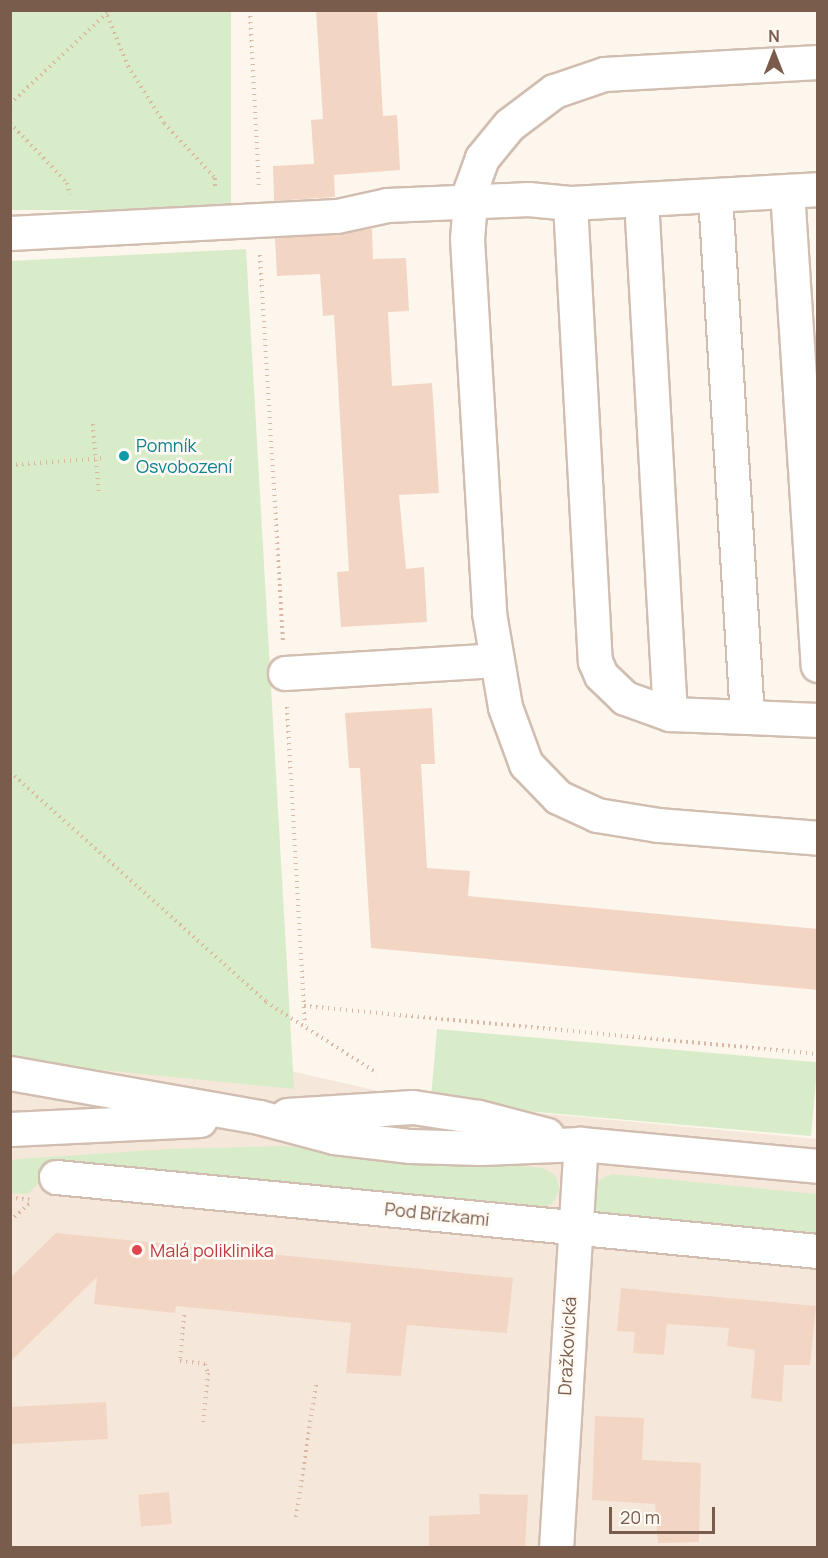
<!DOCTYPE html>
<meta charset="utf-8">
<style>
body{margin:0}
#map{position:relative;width:828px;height:1558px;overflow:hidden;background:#fdf6ec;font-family:Manrope,sans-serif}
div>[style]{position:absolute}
.residential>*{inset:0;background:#f5e8da}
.green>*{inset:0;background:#d8ecc9;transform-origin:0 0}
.building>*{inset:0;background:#f3d5c3;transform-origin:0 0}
.path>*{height:4px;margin-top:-2px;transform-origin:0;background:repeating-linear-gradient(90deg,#d9b8a5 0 1.5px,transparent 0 6px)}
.roads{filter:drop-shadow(2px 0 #d1beb0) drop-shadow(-2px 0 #d1beb0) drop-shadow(0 2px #d1beb0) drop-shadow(0 -2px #d1beb0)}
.minor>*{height:33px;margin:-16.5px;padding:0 16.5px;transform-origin:16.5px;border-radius:16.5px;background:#fff}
.dots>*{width:16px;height:16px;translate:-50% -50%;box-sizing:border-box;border:3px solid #fffaf3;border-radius:50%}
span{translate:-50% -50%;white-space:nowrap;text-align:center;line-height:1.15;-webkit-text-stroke:5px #fffaf3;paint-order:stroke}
.culture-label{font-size:18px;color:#0d838f}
.left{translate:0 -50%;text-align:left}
.street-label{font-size:18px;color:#7a5c4d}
.health-label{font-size:18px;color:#be3a42}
.frame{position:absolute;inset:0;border:12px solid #7a5c4d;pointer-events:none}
.north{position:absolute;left:744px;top:24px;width:60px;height:60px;-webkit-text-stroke:4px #fffaf3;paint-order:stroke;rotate:0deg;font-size:16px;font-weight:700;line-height:24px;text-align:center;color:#7a5c4d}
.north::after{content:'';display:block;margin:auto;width:21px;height:27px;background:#7a5c4d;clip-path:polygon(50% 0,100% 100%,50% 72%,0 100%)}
.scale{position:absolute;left:609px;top:1507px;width:106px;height:27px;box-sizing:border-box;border:3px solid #7a5c4d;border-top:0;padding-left:8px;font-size:18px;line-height:21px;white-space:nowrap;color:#7a5c4d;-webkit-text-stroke:4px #fffaf3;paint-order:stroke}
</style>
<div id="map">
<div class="residential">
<i style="clip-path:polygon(11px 1007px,431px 1103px,817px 1139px,817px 1547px,11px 1548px)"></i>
</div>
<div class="green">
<i style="left:11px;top:10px;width:220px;height:200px"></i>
<i style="clip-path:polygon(246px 249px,294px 1089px,11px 1061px,11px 261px)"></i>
<i style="left:437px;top:1029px;width:382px;height:74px;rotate:5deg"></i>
<i style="clip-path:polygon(283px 1146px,543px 1168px,556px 1176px,559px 1190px,553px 1203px,541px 1209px,60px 1162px,28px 1194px,11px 1193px,11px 1161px,18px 1159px,169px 1149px)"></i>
<i style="clip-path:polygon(612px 1174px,817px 1194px,817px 1236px,600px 1213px,592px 1205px,595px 1182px)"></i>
</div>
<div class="building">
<i style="clip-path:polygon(316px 10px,377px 10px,383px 116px,397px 115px,400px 170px,334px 175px,335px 197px,274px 201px,273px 166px,314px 164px,311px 120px,323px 119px)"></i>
<i style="clip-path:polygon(372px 229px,373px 259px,406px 258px,409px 311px,388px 312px,392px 386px,432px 383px,439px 493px,399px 495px,406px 569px,424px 567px,427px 622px,341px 627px,337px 572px,349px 571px,334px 315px,323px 316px,320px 274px,277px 276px,275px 238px)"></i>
<i style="clip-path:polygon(432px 708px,435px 764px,421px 764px,427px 868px,470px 871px,468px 896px,818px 929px,818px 990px,371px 948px,360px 768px,349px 768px,345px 713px)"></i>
<i style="clip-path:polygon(56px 1233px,513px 1278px,507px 1333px,407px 1325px,401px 1376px,346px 1373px,351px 1323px,176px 1306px,175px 1313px,94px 1304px,97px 1277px,10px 1362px,10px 1278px)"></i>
<i style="clip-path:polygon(621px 1288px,816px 1306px,810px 1365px,784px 1365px,782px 1402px,751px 1398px,755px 1350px,727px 1346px,729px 1328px,667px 1324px,664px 1355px,633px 1353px,635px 1332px,617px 1331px)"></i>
<i style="left:106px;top:1402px;width:37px;height:96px;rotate:87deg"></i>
<i style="clip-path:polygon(595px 1416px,644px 1418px,642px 1460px,701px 1463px,699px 1542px,658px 1543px,655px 1504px,592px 1500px)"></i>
<i style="left:169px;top:1492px;width:32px;height:31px;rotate:85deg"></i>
<i style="clip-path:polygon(479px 1494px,528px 1495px,525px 1548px,429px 1548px,429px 1516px,480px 1514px)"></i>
</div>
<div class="path">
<i style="left:105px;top:10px;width:61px;rotate:67.7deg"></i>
<i style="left:128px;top:66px;width:67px;rotate:57.7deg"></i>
<i style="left:164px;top:123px;width:75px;rotate:47.2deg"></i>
<i style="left:215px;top:178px;width:9px;rotate:90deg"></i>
<i style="left:250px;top:10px;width:175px;rotate:87.1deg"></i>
<i style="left:10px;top:104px;width:137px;rotate:-43.2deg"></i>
<i style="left:10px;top:123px;width:83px;rotate:46.5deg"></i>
<i style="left:67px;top:183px;width:12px;rotate:76deg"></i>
<i style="left:260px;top:255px;width:386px;rotate:86.6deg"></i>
<i style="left:93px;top:424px;width:72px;rotate:85.2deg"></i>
<i style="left:10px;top:465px;width:95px;rotate:-4.2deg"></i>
<i style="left:287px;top:707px;width:318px;rotate:86.8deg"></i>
<i style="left:10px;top:772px;width:344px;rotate:41.9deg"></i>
<i style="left:266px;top:1002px;width:132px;rotate:32.6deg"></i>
<i style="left:304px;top:1006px;width:516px;rotate:5.34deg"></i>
<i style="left:10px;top:1198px;width:21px;rotate:5deg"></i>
<i style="left:10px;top:1221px;width:30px;rotate:-42deg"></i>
<i style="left:184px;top:1315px;width:46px;rotate:95deg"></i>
<i style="left:180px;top:1361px;width:25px;rotate:7deg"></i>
<i style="left:205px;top:1364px;width:9px;rotate:72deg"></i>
<i style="left:208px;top:1373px;width:50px;rotate:95.7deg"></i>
<i style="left:296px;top:1517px;width:134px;rotate:-81.4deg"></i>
</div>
<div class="roads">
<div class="minor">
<i style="left:818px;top:62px;width:214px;rotate:176.8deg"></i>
<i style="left:604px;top:74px;width:53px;rotate:161.2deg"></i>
<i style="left:554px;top:91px;width:56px;rotate:142.9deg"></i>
<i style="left:509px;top:125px;width:43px;rotate:129.3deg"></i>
<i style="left:482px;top:158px;width:32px;rotate:110deg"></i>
<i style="left:471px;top:188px;width:51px;rotate:94.5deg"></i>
<i style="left:467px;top:239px;width:375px;rotate:86.6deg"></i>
<i style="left:489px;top:613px;width:95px;rotate:80.3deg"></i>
<i style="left:505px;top:707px;width:61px;rotate:69.8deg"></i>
<i style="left:526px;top:764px;width:46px;rotate:45.9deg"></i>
<i style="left:558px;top:797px;width:43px;rotate:24.8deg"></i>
<i style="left:597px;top:815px;width:62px;rotate:9.3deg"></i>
<i style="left:658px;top:825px;width:161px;rotate:4.6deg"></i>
<i style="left:787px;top:191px;width:475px;rotate:86.3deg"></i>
<i style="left:641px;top:199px;width:516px;rotate:86.78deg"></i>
<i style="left:670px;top:714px;width:77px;rotate:2.2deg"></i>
<i style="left:747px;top:717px;width:523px;rotate:-93.51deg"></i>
<i style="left:570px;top:203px;width:459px;rotate:86.9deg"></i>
<i style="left:595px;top:661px;width:15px;rotate:67deg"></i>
<i style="left:601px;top:675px;width:33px;rotate:44deg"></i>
<i style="left:625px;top:698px;width:48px;rotate:19.6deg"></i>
<i style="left:10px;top:233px;width:327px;rotate:-3deg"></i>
<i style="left:337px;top:216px;width:51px;rotate:-12.4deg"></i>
<i style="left:387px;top:205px;width:141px;rotate:-2.4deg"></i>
<i style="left:528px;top:199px;width:42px;rotate:5.4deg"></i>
<i style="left:570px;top:203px;width:248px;rotate:-3.2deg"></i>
<i style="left:285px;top:673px;width:211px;rotate:-3.5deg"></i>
<i style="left:747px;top:717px;width:71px;rotate:2.4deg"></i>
<i style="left:10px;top:1073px;width:253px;rotate:10deg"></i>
<i style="left:259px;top:1117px;width:78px;rotate:14.9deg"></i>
<i style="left:334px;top:1137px;width:77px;rotate:6.8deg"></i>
<i style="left:410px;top:1146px;width:71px;rotate:1.6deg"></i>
<i style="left:481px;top:1148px;width:100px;rotate:-2.3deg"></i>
<i style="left:581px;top:1144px;width:238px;rotate:5.3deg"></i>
<i style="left:287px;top:1115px;width:126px;rotate:-3.6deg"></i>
<i style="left:413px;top:1107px;width:66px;rotate:8.7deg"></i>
<i style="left:478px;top:1117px;width:71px;rotate:14.6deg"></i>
<i style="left:10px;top:1129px;width:190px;rotate:-2.7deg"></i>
<i style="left:56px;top:1177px;width:766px;rotate:5.55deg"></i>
<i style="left:556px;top:1548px;width:405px;rotate:-86.5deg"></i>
</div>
</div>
<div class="dots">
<i style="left:124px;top:456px;background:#0f9aa8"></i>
<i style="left:137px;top:1250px;background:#e0444e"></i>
</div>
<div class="culture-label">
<span class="left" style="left:136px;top:456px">Pomník<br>Osvobození</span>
</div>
<div class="street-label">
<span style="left:437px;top:1214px;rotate:6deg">Pod Břízkami</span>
<span style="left:567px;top:1346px;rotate:-87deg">Dražkovická</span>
</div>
<div class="health-label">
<span class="left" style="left:150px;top:1250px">Malá poliklinika</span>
</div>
<div class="frame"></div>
<div class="north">N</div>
<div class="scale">20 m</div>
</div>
